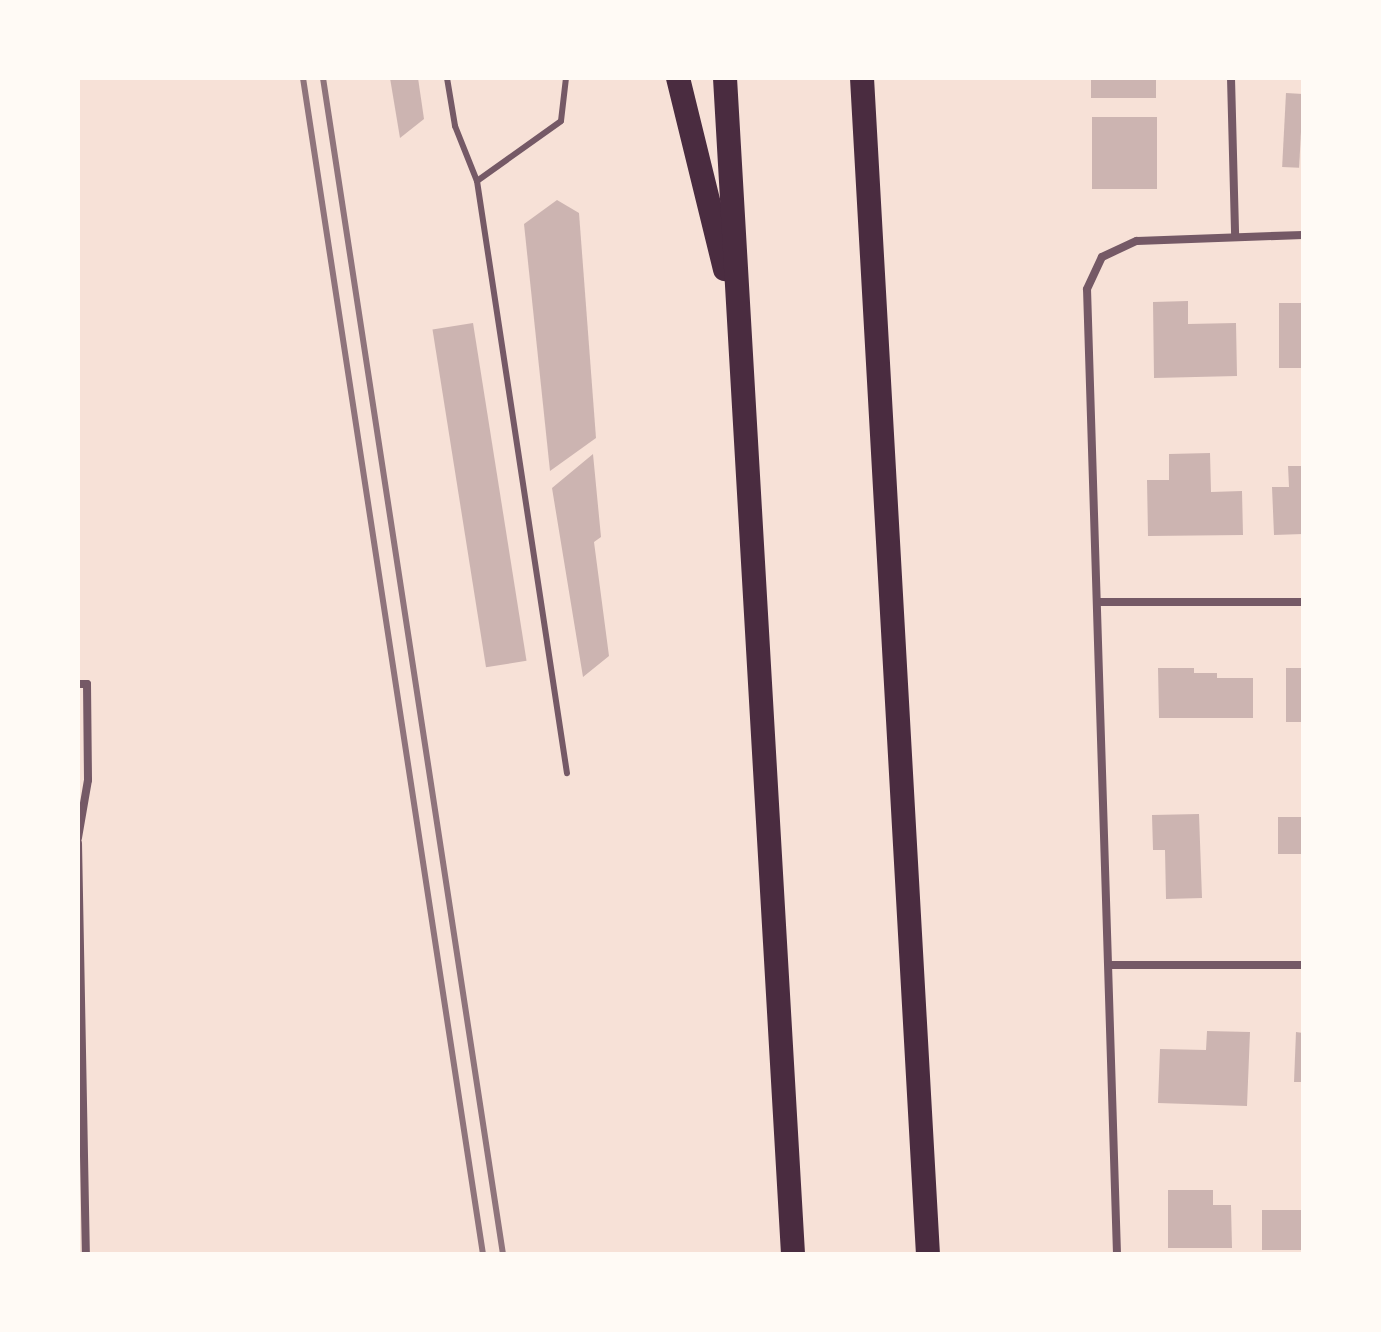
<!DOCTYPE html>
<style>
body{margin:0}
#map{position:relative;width:1381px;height:1332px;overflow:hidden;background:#f7e1d7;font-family:Karla,sans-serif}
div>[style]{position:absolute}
.building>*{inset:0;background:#ccb4b1;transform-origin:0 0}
.service>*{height:6px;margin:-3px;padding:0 3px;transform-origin:3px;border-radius:3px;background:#755966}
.minor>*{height:8px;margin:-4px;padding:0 4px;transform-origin:4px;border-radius:4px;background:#755966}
.motorway>*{height:24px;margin:-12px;padding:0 12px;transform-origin:12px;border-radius:12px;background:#4a2c40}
.rail>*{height:6px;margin:-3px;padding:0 3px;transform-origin:3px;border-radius:3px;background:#8f747c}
span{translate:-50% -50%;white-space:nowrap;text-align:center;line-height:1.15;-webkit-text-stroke:6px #fffaf5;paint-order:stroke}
.frame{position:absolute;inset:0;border:80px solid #fffaf5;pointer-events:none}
</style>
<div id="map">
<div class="building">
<i style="clip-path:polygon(390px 78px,418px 78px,424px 119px,400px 138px)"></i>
<i style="left:1091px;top:78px;width:65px;height:20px"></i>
<i style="left:1286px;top:93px;width:17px;height:74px;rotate:3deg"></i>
<i style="left:1092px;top:117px;width:65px;height:72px"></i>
<i style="clip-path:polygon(557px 200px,579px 213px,596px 438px,550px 471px,524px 224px)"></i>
<i style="clip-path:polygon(1188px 301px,1188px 324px,1236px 323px,1237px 376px,1154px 378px,1153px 302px)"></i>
<i style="left:1279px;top:303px;width:24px;height:65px"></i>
<i style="left:473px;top:323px;width:342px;height:41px;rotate:81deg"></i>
<i style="clip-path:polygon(1210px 453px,1211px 492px,1242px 491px,1243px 535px,1148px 536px,1147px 480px,1169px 480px,1169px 454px)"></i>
<i style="clip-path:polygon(593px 454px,601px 537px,594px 542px,609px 656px,583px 677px,552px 488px)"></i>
<i style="clip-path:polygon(1288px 466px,1303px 466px,1303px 534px,1274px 535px,1272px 487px,1289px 487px)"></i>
<i style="clip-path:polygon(1158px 668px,1194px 668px,1194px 673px,1217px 673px,1217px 678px,1253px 678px,1253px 718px,1159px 718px)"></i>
<i style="left:1286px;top:668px;width:17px;height:54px"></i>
<i style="clip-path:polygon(1199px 814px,1202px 898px,1166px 899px,1165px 850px,1153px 850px,1152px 815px)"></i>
<i style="left:1278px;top:817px;width:25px;height:37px"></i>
<i style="clip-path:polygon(1207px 1031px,1250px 1032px,1247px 1106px,1158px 1103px,1160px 1049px,1206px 1050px)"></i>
<i style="clip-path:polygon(1296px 1032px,1303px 1033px,1303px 1082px,1294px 1082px)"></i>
<i style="clip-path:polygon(1168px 1190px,1213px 1190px,1213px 1205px,1231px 1205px,1232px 1248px,1168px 1248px)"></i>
<i style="left:1303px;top:1210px;width:40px;height:41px;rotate:90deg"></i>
</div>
<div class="service">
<i style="left:447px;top:78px;width:49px;rotate:80.5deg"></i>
<i style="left:455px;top:126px;width:59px;rotate:68.2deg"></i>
<i style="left:477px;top:181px;width:599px;rotate:81.36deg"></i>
<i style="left:477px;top:181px;width:103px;rotate:-35.5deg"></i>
<i style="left:561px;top:121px;width:43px;rotate:-83.4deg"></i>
</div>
<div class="minor">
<i style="left:1231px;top:78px;width:157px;rotate:88.5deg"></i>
<i style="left:1099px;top:602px;width:204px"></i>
<i style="left:78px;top:684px;width:9px"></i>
<i style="left:87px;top:684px;width:96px;rotate:89.4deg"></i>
<i style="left:88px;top:780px;width:59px;rotate:99.8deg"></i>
<i style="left:78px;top:843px;width:411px;rotate:88.9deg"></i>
<i style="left:1109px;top:965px;width:194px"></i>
<i style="left:1117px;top:1254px;width:965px;rotate:-91.78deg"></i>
<i style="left:1087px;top:289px;width:35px;rotate:-65deg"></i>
<i style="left:1102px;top:257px;width:38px;rotate:-25deg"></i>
<i style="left:1137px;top:241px;width:166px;rotate:-2.1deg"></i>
</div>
<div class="motorway">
<i style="left:678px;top:78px;width:197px;rotate:76.2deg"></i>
<i style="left:725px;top:78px;width:1178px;rotate:86.69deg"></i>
<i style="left:862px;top:78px;width:1178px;rotate:86.79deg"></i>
</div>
<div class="rail">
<i style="left:303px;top:78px;width:1190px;rotate:81.3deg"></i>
<i style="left:323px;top:78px;width:1190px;rotate:81.3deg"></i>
</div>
<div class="frame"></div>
</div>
